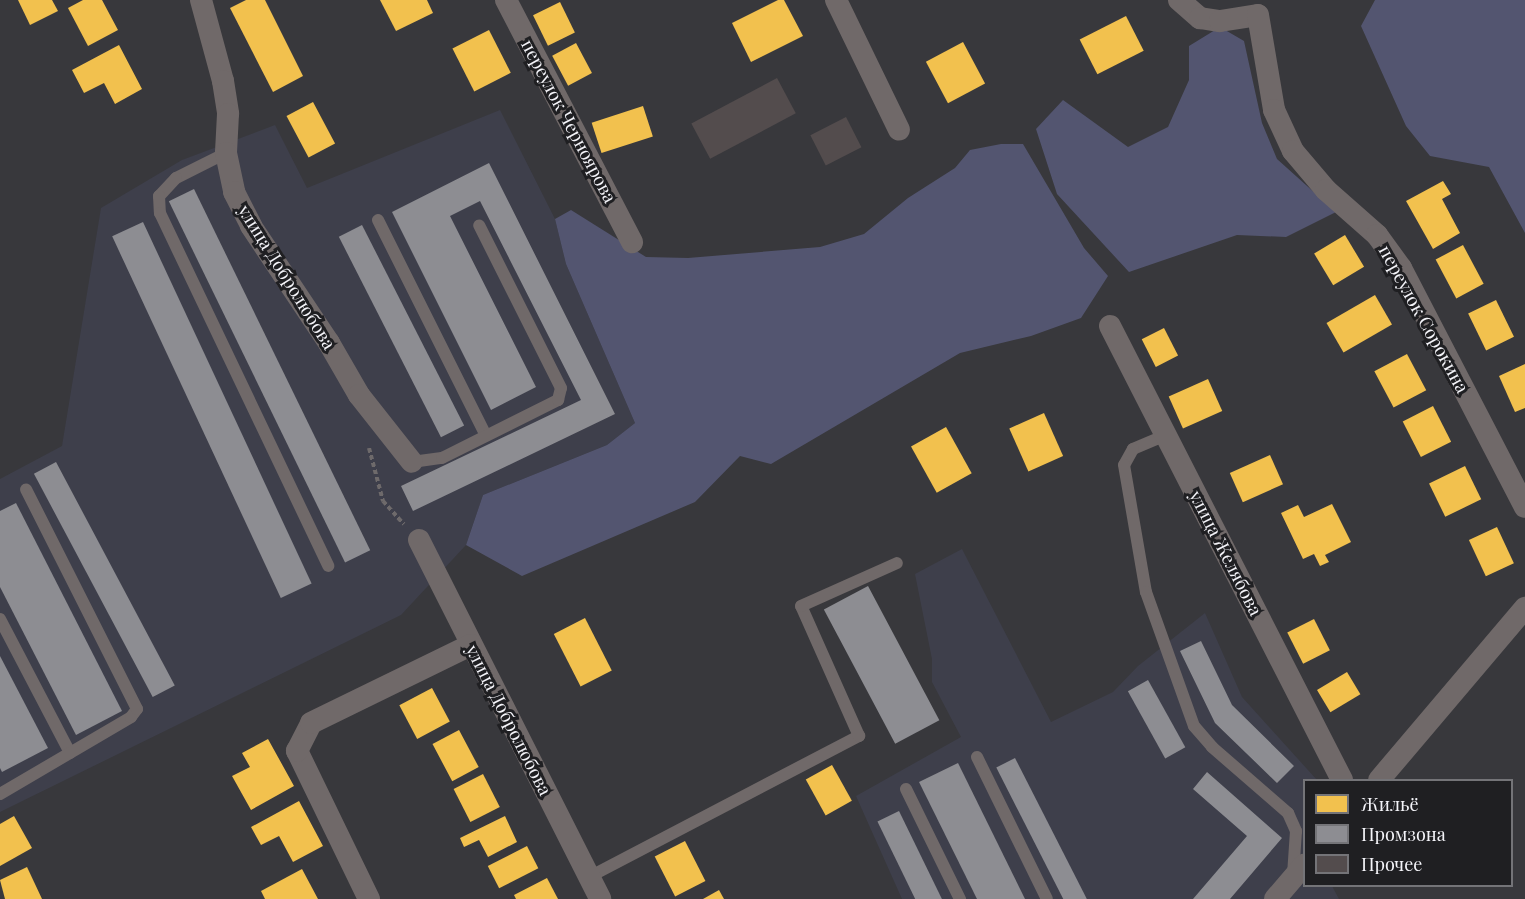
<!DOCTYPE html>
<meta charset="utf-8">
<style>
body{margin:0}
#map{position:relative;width:1525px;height:899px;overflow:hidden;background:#38383c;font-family:"Playfair Display",serif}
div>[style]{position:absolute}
.built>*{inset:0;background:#3e3f4b}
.green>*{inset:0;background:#535570}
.homes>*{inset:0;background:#f2c14e;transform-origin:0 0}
.industry>*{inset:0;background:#8d8d92;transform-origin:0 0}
.building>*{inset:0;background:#534c4d;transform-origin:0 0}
.path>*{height:4px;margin-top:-2px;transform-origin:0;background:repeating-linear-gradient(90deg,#6e6a6b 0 4.5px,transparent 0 7.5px)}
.service>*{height:12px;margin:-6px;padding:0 6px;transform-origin:6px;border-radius:6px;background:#706969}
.minor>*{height:22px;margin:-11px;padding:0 11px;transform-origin:11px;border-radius:11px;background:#706969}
span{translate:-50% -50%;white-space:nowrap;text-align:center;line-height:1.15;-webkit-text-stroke:6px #1f1f22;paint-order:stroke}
.street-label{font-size:18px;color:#f4f4f9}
.legend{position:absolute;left:1303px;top:779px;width:210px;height:108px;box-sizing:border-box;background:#1f1f22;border:2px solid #747478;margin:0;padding:8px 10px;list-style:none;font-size:18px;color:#f4f4f9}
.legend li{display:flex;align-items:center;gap:12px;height:30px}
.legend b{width:30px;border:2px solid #747478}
</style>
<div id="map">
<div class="built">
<i style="clip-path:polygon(500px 110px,555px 219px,566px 264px,635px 423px,607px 445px,483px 495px,466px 545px,401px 615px,0 812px,0 479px,62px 446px,101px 208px,182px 160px,275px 125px,307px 188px)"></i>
<i style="clip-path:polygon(962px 549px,1051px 722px,1113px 692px,1138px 666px,1205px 613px,1242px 697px,1317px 780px,1304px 780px,1304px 886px,1332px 886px,1339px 899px,902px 899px,856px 796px,961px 737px,932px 682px,932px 659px,915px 574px)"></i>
</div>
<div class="green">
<i style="clip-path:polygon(1375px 0,1525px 0,1525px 233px,1489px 167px,1430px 156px,1406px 126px,1361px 26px)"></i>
<i style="clip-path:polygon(1220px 27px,1244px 41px,1262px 123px,1277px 159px,1336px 212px,1286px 237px,1237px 235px,1129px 272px,1057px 194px,1036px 129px,1063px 100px,1128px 147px,1168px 127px,1189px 80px,1189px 46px)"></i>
<i style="clip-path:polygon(1001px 144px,1023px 144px,1084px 248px,1108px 276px,1081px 318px,1031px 336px,960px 353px,771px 464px,740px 456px,695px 502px,522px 576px,466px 545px,483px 495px,607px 445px,635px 423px,566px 264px,555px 219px,571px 210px,646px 257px,688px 258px,820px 247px,864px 234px,908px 198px,955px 168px,970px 150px)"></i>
</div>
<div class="homes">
<i style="clip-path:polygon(18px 0,52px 0,58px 11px,30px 25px)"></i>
<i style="clip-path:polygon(83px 0,102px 0,118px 30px,88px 46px,68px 8px)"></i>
<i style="clip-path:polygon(246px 0,265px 0,303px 76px,273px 92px,230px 8px)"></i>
<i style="clip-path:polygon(380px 0,427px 0,433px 13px,396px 31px)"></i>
<i style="clip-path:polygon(778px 0,784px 0,803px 36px,751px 62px,732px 23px)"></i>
<i style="left:560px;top:2px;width:34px;height:30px;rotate:64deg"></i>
<i style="left:1126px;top:16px;width:39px;height:52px;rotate:63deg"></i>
<i style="left:489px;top:30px;width:48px;height:41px;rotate:63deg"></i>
<i style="left:963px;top:42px;width:47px;height:42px;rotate:62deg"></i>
<i style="left:576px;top:43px;width:34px;height:27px;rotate:62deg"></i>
<i style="clip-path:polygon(119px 45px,142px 89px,115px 104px,104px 83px,84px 93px,72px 70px)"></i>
<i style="left:313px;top:102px;width:47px;height:30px;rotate:62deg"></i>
<i style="left:643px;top:106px;width:32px;height:54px;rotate:72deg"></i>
<i style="clip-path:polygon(1443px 181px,1451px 194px,1442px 199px,1460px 233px,1433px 249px,1406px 201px)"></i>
<i style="left:1345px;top:235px;width:37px;height:36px;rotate:59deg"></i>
<i style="left:1463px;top:245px;width:44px;height:31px;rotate:62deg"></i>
<i style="left:1375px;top:295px;width:34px;height:56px;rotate:60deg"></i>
<i style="left:1496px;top:300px;width:41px;height:31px;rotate:64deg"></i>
<i style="left:1164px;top:328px;width:31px;height:25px;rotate:63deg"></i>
<i style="left:1407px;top:354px;width:41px;height:37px;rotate:62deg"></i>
<i style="clip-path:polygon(1525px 364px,1525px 408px,1515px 412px,1499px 376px)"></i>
<i style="left:1208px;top:379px;width:35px;height:43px;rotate:66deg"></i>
<i style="left:1433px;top:406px;width:40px;height:34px;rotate:63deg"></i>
<i style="left:1044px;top:413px;width:47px;height:38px;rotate:66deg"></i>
<i style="left:946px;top:427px;width:53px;height:40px;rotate:61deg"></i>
<i style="left:1270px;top:455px;width:32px;height:44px;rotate:66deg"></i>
<i style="left:1465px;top:466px;width:37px;height:40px;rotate:64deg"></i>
<i style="clip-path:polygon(1332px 504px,1351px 542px,1325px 555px,1329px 562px,1320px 566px,1314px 554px,1303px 559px,1281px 513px,1298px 505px,1304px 517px)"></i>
<i style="left:1497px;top:527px;width:40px;height:31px;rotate:65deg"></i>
<i style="left:585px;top:618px;width:59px;height:35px;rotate:63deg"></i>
<i style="left:1314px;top:619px;width:35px;height:30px;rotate:63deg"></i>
<i style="left:1347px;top:672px;width:26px;height:35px;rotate:59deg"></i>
<i style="left:432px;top:688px;width:38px;height:37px;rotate:62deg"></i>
<i style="left:459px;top:730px;width:42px;height:30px;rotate:62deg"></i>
<i style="clip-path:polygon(268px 739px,294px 786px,251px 810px,232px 776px,250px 767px,242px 753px)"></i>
<i style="left:832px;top:765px;width:41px;height:30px;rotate:61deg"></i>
<i style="left:483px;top:774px;width:37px;height:33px;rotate:63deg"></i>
<i style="clip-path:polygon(299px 801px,323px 846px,293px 862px,279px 836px,261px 845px,251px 827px)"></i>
<i style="clip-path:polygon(14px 816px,32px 848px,0 866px,0 824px)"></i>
<i style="clip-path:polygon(505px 816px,517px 842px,488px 857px,479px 840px,464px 847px,460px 838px)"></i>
<i style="left:685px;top:841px;width:45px;height:34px;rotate:63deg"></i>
<i style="left:527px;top:846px;width:25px;height:44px;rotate:63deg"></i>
<i style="clip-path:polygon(27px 867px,42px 899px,5px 899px,0 880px)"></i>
<i style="clip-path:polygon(302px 869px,318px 899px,265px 899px,261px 891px)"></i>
<i style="clip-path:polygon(547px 878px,558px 899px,516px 899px,514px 895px)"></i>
<i style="clip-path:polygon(719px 890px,724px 899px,703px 899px)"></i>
</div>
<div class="industry">
<i style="clip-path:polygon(489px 163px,615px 414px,413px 511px,401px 486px,581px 400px,480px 201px,450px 216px,536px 387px,491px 410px,392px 212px)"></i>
<i style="left:194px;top:189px;width:402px;height:28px;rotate:64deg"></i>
<i style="left:143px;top:222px;width:399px;height:34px;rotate:65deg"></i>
<i style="left:362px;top:225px;width:225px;height:26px;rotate:63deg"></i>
<i style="left:56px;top:462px;width:253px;height:25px;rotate:62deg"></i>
<i style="clip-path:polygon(16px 503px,122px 711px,76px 735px,0 587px,0 511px)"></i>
<i style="left:868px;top:586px;width:152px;height:50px;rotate:62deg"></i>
<i style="clip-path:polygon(1201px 641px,1232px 705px,1294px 766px,1277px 783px,1215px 723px,1180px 651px)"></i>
<i style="clip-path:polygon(0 656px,48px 748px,2px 772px,0 768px)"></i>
<i style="left:1148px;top:680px;width:77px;height:23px;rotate:61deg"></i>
<i style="left:1015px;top:758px;width:158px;height:21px;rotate:63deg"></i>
<i style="clip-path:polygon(958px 763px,1025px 899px,977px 899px,919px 782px)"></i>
<i style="clip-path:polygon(1207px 772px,1282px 838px,1230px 899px,1193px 899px,1247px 836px,1193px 789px)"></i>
<i style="left:899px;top:811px;width:98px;height:24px;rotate:64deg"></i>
</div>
<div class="building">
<i style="left:777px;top:78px;width:40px;height:97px;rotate:62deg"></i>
<i style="left:846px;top:117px;width:34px;height:40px;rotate:63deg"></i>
</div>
<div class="path">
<i style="left:369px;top:448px;width:55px;rotate:75.2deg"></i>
<i style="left:383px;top:501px;width:31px;rotate:48deg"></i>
</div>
<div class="service">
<i style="left:226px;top:153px;width:56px;rotate:153.4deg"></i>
<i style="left:176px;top:178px;width:25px;rotate:133deg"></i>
<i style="left:159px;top:196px;width:17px;rotate:87deg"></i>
<i style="left:160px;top:213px;width:391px;rotate:64.5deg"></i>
<i style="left:378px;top:220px;width:241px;rotate:63.4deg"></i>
<i style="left:1166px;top:435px;width:36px;rotate:157deg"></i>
<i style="left:1133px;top:449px;width:18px;rotate:119deg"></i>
<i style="left:1124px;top:465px;width:129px;rotate:80.2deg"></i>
<i style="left:1146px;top:592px;width:142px;rotate:70.3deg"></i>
<i style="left:1194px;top:726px;width:28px;rotate:49deg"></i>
<i style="left:1212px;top:747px;width:101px;rotate:41deg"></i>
<i style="left:1288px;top:813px;width:20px;rotate:66deg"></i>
<i style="left:1296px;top:831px;width:44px;rotate:93.9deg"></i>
<i style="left:412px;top:462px;width:30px;rotate:-8deg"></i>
<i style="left:442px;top:458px;width:130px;rotate:-26.6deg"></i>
<i style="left:558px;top:400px;width:12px;rotate:-76deg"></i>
<i style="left:561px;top:388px;width:182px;rotate:-116.7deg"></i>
<i style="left:0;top:619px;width:151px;rotate:62.4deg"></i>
<i style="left:977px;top:757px;width:158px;rotate:63.8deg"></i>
<i style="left:906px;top:789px;width:123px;rotate:63.9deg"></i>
<i style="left:0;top:794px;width:152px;rotate:-30.4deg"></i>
<i style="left:131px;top:717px;width:10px;rotate:-53deg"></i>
<i style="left:137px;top:709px;width:246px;rotate:-116.8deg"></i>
<i style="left:589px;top:877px;width:305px;rotate:-27.6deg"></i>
<i style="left:859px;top:736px;width:142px;rotate:-114deg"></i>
<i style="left:801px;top:606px;width:105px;rotate:-24.1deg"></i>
</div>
<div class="minor">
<i style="left:201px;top:0;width:84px;rotate:74.8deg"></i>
<i style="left:223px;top:81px;width:33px;rotate:81deg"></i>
<i style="left:228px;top:114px;width:39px;rotate:93deg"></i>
<i style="left:226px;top:153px;width:40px;rotate:78deg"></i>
<i style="left:234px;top:192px;width:38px;rotate:63deg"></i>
<i style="left:251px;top:226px;width:141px;rotate:56.3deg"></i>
<i style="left:329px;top:343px;width:60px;rotate:60deg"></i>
<i style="left:359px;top:395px;width:85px;rotate:51.7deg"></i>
<i style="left:506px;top:0;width:273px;rotate:62.5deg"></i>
<i style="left:836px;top:0;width:144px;rotate:64.1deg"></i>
<i style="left:1179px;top:0;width:28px;rotate:41deg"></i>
<i style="left:1200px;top:18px;width:20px;rotate:9deg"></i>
<i style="left:1220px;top:21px;width:38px;rotate:-9deg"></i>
<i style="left:1258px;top:15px;width:96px;rotate:80.4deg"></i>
<i style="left:1274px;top:110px;width:45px;rotate:65.1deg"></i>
<i style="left:1293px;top:151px;width:51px;rotate:49.8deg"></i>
<i style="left:1326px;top:190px;width:68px;rotate:41.4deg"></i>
<i style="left:1377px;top:235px;width:41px;rotate:54deg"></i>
<i style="left:1401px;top:268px;width:269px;rotate:62.6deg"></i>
<i style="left:1110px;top:326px;width:510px;rotate:62.93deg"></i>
<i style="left:419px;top:540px;width:402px;rotate:63.2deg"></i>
<i style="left:1379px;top:780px;width:226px;rotate:-49.7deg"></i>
<i style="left:369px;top:899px;width:165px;rotate:-115.9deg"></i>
<i style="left:297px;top:751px;width:31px;rotate:-63deg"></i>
<i style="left:311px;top:723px;width:178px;rotate:-26deg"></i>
<i style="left:1275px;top:899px;width:45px;rotate:-49.5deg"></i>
</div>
<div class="street-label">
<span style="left:569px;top:121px;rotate:62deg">переулок Черноярова</span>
<span style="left:287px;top:277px;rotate:58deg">улица Добролюбова</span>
<span style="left:1424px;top:319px;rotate:61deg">переулок Сорокина</span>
<span style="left:1226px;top:553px;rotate:63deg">улица Желябова</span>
<span style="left:509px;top:720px;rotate:63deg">улица Добролюбова</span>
</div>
<ul class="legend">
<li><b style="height:16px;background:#f2c14e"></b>Жильё</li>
<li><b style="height:16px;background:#8d8d92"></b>Промзона</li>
<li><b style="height:16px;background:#534c4d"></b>Прочее</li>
</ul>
</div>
